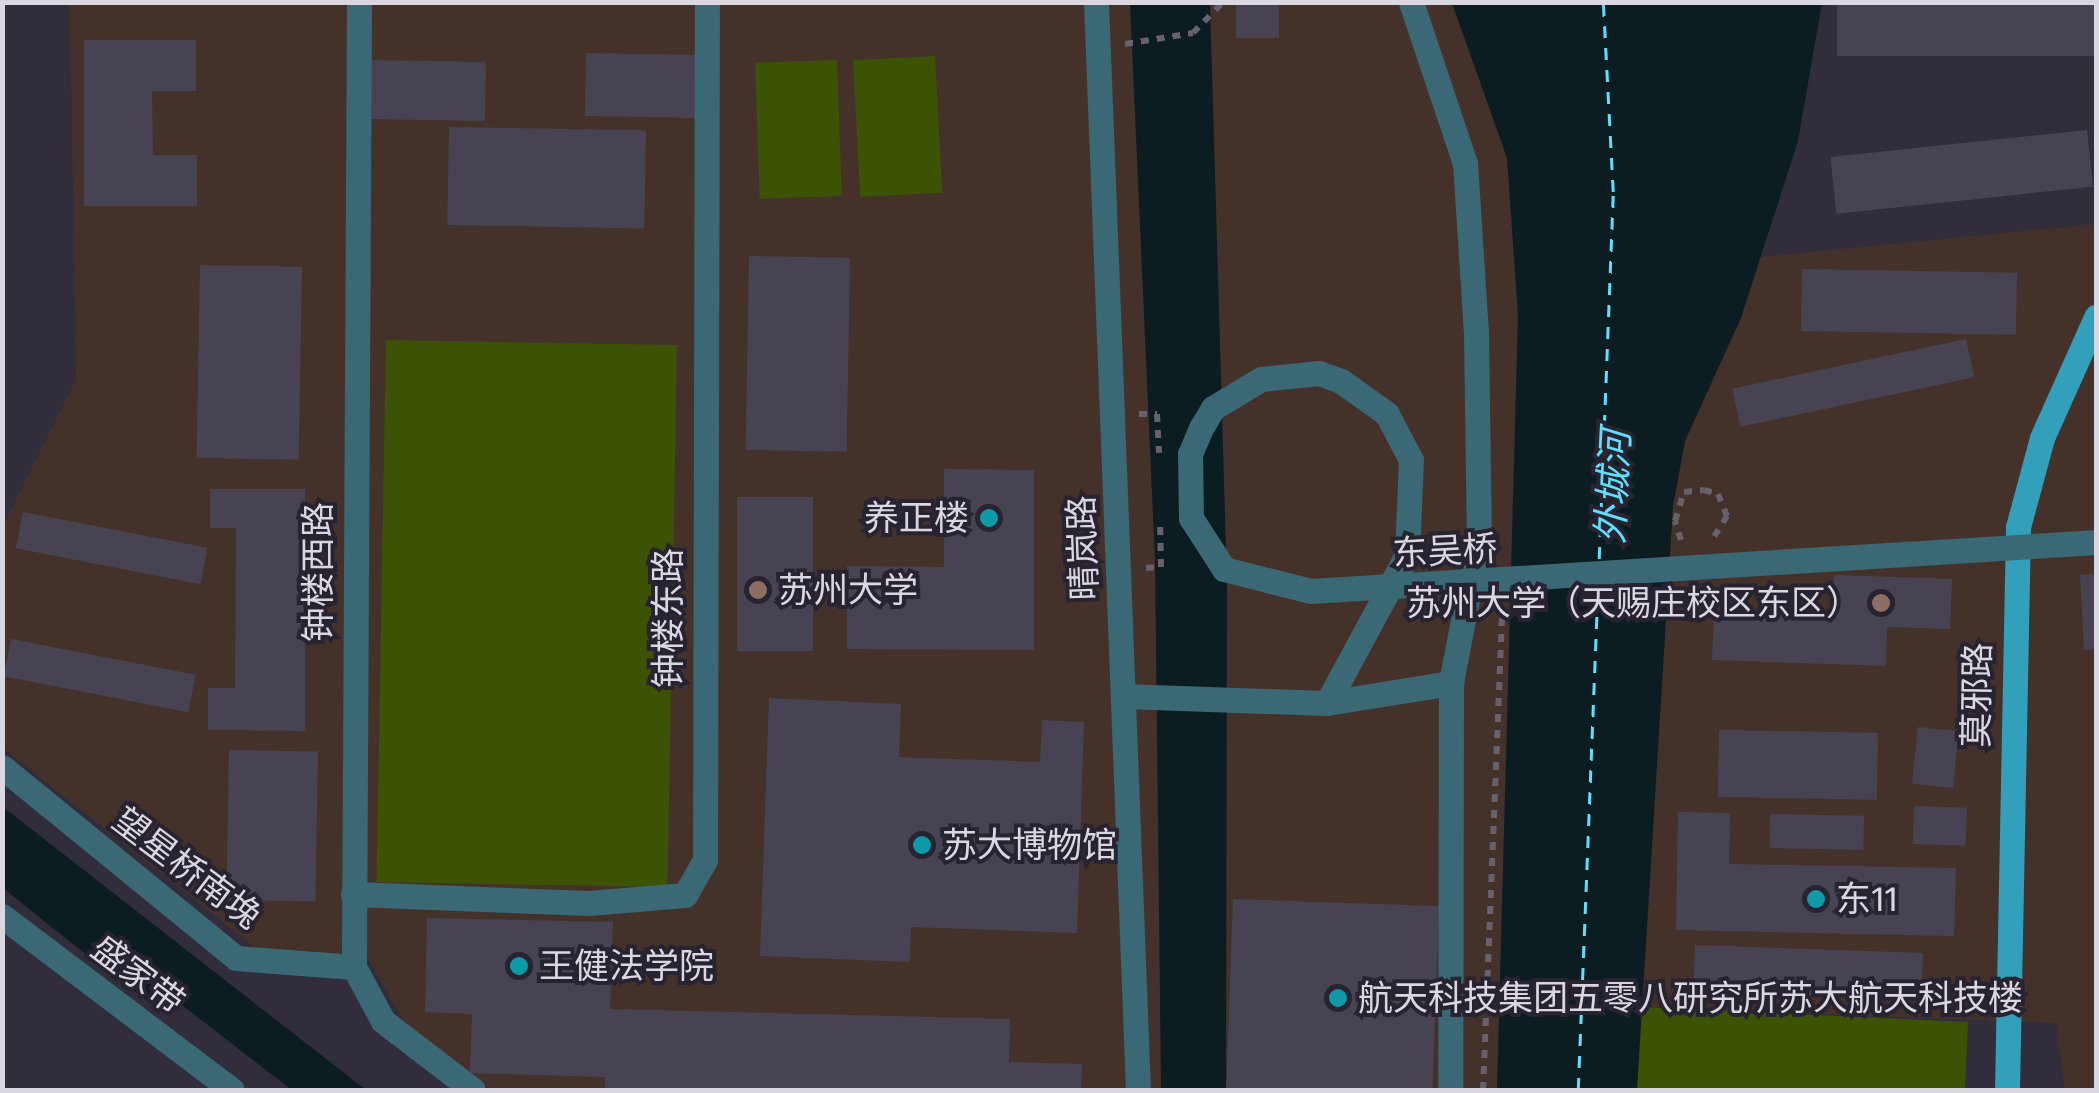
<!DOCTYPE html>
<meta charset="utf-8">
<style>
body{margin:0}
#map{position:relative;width:2099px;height:1093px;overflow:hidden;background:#312d3a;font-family:"Fira Sans Condensed","Noto Sans SC",sans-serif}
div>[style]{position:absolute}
.education>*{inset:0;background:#44322a}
.green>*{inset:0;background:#3c5305;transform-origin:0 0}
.water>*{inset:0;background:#0c1d22}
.ferry>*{height:2.5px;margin-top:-1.25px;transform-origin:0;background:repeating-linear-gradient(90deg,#5ce0fe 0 12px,transparent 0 22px)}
.building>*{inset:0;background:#484352;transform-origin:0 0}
.path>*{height:6px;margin-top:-3px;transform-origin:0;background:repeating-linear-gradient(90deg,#65616d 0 8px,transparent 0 16px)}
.minor>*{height:25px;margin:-12.5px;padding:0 12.5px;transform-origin:12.5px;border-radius:12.5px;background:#3a6875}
.major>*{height:25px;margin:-12.5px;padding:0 12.5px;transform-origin:12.5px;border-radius:12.5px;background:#329fbb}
.minor-bridge>*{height:25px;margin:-12.5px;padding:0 12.5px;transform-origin:12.5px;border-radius:12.5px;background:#3a6875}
.dots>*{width:28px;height:28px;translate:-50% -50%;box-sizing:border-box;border:5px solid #272330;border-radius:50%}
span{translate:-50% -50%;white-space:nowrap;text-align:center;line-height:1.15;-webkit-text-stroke:8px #272330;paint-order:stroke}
.poi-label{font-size:35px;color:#dad7e0}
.right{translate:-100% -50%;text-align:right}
.left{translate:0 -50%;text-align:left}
.street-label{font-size:35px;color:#dad7e0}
.water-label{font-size:38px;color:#5ce0fe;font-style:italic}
.frame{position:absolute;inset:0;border:5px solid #dad7e0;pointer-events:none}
</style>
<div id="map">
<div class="education">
<i style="clip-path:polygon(70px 3px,1452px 3px,1507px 158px,1518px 315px,1497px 1090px,491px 1090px,406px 1025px,369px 960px,257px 949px,3px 748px,2px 527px,76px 379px)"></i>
<i style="clip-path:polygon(2096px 224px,2096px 1090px,2065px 1090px,2056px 1023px,1639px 1007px,1673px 506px,1685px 441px,1760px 257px)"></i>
</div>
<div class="green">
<i style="left:935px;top:56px;width:137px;height:82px;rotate:87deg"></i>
<i style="left:837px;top:60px;width:136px;height:82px;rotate:88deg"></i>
<i style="left:386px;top:340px;width:291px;height:542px;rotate:1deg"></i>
<i style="clip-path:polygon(1639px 1007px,1968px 1022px,1965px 1090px,1637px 1090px)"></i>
</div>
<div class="water">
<i style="clip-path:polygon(1130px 3px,1210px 3px,1227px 583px,1226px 1090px,1161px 1090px,1155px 560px)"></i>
<i style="clip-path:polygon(1452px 3px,1822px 3px,1798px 141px,1741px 318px,1685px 441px,1673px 506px,1637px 1090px,1497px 1090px,1518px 315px,1507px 158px)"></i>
<i style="clip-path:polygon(2px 807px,3px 807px,366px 1090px,292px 1090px,161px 989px,150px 1003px,69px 941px,3px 888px)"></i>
</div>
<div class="ferry">
<i style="left:1599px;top:559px;width:367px;rotate:-87.8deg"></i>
<i style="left:1613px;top:192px;width:190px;rotate:-93deg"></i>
<i style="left:1578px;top:1090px;width:508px;rotate:-87.75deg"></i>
</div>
<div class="building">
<i style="left:1236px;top:2px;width:43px;height:36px"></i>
<i style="left:2096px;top:2px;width:54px;height:259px;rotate:90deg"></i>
<i style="clip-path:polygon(84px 40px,196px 40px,196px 91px,152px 91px,153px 155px,197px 155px,197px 206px,84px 206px)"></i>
<i style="left:586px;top:53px;width:114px;height:63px;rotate:1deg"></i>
<i style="left:371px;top:60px;width:115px;height:59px;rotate:1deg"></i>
<i style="left:449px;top:127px;width:197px;height:98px;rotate:1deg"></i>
<i style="left:2087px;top:130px;width:57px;height:258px;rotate:84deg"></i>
<i style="left:749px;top:256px;width:101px;height:194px;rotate:1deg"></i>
<i style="left:200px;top:265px;width:102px;height:193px;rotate:1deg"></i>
<i style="left:1802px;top:269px;width:215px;height:62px;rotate:1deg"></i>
<i style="left:1966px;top:339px;width:39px;height:239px;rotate:78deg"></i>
<i style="clip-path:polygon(944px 469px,1034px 470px,1034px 650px,847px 649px,847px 566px,944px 567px)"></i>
<i style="clip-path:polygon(210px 489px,305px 489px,305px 731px,208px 730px,208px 688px,235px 688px,236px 528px,210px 528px)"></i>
<i style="left:813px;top:497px;width:154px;height:76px;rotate:90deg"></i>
<i style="left:23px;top:512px;width:188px;height:37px;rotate:11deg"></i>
<i style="clip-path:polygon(2096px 574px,2096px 649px,2084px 650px,2080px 575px)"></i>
<i style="clip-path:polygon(1834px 575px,1952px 579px,1950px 629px,1887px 627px,1886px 666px,1712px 660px,1714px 614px,1832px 618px)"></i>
<i style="left:11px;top:639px;width:188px;height:38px;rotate:11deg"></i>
<i style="clip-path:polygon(769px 698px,901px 704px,899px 757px,1040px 762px,1042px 720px,1084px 722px,1077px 933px,911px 927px,910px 962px,760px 956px)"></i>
<i style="left:1918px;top:727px;width:41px;height:57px;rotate:6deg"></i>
<i style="left:1719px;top:730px;width:159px;height:67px;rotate:1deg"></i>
<i style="left:229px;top:750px;width:89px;height:150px;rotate:1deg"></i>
<i style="left:1914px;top:806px;width:53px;height:38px;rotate:2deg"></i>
<i style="clip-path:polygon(1678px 812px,1730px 813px,1729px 864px,1956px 868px,1954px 936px,1676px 930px)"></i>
<i style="left:1770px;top:814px;width:94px;height:34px;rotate:1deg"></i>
<i style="left:1233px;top:899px;width:206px;height:191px;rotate:2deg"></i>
<i style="clip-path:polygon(427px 918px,613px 922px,610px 1009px,1010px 1019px,1009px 1062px,1082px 1064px,1081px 1090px,605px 1090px,605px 1077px,470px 1073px,472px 1014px,425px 1012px)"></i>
<i style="left:1695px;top:945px;width:228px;height:46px;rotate:2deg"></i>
</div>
<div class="path">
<i style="left:1125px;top:44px;width:69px;rotate:-9.2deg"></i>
<i style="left:1193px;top:33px;width:43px;rotate:-45.9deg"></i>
<i style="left:1139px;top:414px;width:18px"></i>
<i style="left:1157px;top:414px;width:39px;rotate:87deg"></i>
<i style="left:1681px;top:540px;width:20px;rotate:-108deg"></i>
<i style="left:1675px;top:521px;width:30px;rotate:-73deg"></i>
<i style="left:1684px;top:492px;width:20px;rotate:-6deg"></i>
<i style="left:1704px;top:490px;width:15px;rotate:16deg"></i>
<i style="left:1718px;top:494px;width:24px;rotate:68deg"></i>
<i style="left:1727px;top:516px;width:25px;rotate:122deg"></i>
<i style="left:1146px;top:568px;width:15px;rotate:-4deg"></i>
<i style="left:1161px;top:567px;width:46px;rotate:-91.2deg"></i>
<i style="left:1483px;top:1090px;width:483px;rotate:-87.7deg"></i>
</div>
<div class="minor">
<i style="left:359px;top:2px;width:965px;rotate:90.3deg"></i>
<i style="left:354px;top:967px;width:61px;rotate:61.8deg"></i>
<i style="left:383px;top:1021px;width:113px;rotate:37.5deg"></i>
<i style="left:1096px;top:2px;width:1089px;rotate:87.79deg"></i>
<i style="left:1411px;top:2px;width:170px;rotate:71.5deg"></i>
<i style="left:1465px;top:163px;width:169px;rotate:86.3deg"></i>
<i style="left:1476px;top:332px;width:205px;rotate:89.2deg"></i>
<i style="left:1479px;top:537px;width:149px;rotate:100.9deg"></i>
<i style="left:1451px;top:683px;width:407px;rotate:90.1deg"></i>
<i style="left:1124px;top:696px;width:203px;rotate:2deg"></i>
<i style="left:1327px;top:703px;width:126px;rotate:-9.2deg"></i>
<i style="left:1327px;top:703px;width:168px;rotate:-61.6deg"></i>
<i style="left:1407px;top:555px;width:95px;rotate:-87.6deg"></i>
<i style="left:2px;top:767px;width:302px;rotate:39.2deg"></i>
<i style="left:236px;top:958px;width:118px;rotate:4.4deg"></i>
<i style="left:353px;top:894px;width:236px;rotate:2.2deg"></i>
<i style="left:589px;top:903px;width:96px;rotate:-4.8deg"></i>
<i style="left:685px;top:895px;width:40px;rotate:-60.3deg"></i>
<i style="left:705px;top:860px;width:858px;rotate:-89.87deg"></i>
<i style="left:2px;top:916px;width:288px;rotate:37.1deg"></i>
</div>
<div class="major">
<i style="left:2007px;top:1090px;width:563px;rotate:-88.88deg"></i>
<i style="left:2018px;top:527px;width:92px;rotate:-74.9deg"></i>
<i style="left:2042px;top:438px;width:133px;rotate:-65.9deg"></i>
</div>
<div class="minor-bridge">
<i style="left:1411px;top:460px;width:52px;rotate:-117.6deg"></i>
<i style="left:1387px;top:414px;width:57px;rotate:-144.3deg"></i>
<i style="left:1341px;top:381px;width:23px;rotate:-160deg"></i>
<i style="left:1319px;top:373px;width:58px;rotate:174.1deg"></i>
<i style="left:1261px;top:379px;width:56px;rotate:148.9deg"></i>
<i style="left:1213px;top:408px;width:23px;rotate:121deg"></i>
<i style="left:1201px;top:428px;width:28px;rotate:113deg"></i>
<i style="left:1190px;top:454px;width:64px;rotate:89.1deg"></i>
<i style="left:1191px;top:518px;width:61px;rotate:57.1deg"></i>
<i style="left:1224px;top:569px;width:90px;rotate:14.2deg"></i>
<i style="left:1311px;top:591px;width:787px;rotate:-3.57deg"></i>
</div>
<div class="dots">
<i style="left:989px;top:518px;background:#0f9aa8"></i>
<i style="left:758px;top:590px;background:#8d6e63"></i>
<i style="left:1881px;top:603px;background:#8d6e63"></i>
<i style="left:922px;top:845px;background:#0f9aa8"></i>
<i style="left:1816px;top:899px;background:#0f9aa8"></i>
<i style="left:519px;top:966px;background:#0f9aa8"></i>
<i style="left:1338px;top:998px;background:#0f9aa8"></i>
</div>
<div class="poi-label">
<span class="right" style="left:969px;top:518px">养正楼</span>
<span class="left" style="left:778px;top:590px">苏州大学</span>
<span class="right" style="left:1861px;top:603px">苏州大学（天赐庄校区东区）</span>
<span class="left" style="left:942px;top:845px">苏大博物馆</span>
<span class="left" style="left:1836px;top:899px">东11</span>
<span class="left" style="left:539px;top:966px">王健法学院</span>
<span class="left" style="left:1358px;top:998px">航天科技集团五零八研究所苏大航天科技楼</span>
</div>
<div class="street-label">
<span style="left:1083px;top:548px;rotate:-92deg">晴岚路</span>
<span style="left:1445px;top:551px;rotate:-3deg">东吴桥</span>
<span style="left:318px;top:572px;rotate:-90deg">钟楼西路</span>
<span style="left:668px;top:618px;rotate:-90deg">钟楼东路</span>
<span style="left:1977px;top:695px;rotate:-89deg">莫邪路</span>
<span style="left:187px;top:868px;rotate:37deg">望星桥南堍</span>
<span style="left:138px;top:975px;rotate:37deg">盛家带</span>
</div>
<div class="water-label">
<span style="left:1614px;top:487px;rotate:-87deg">外城河</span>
</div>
<div class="frame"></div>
</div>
